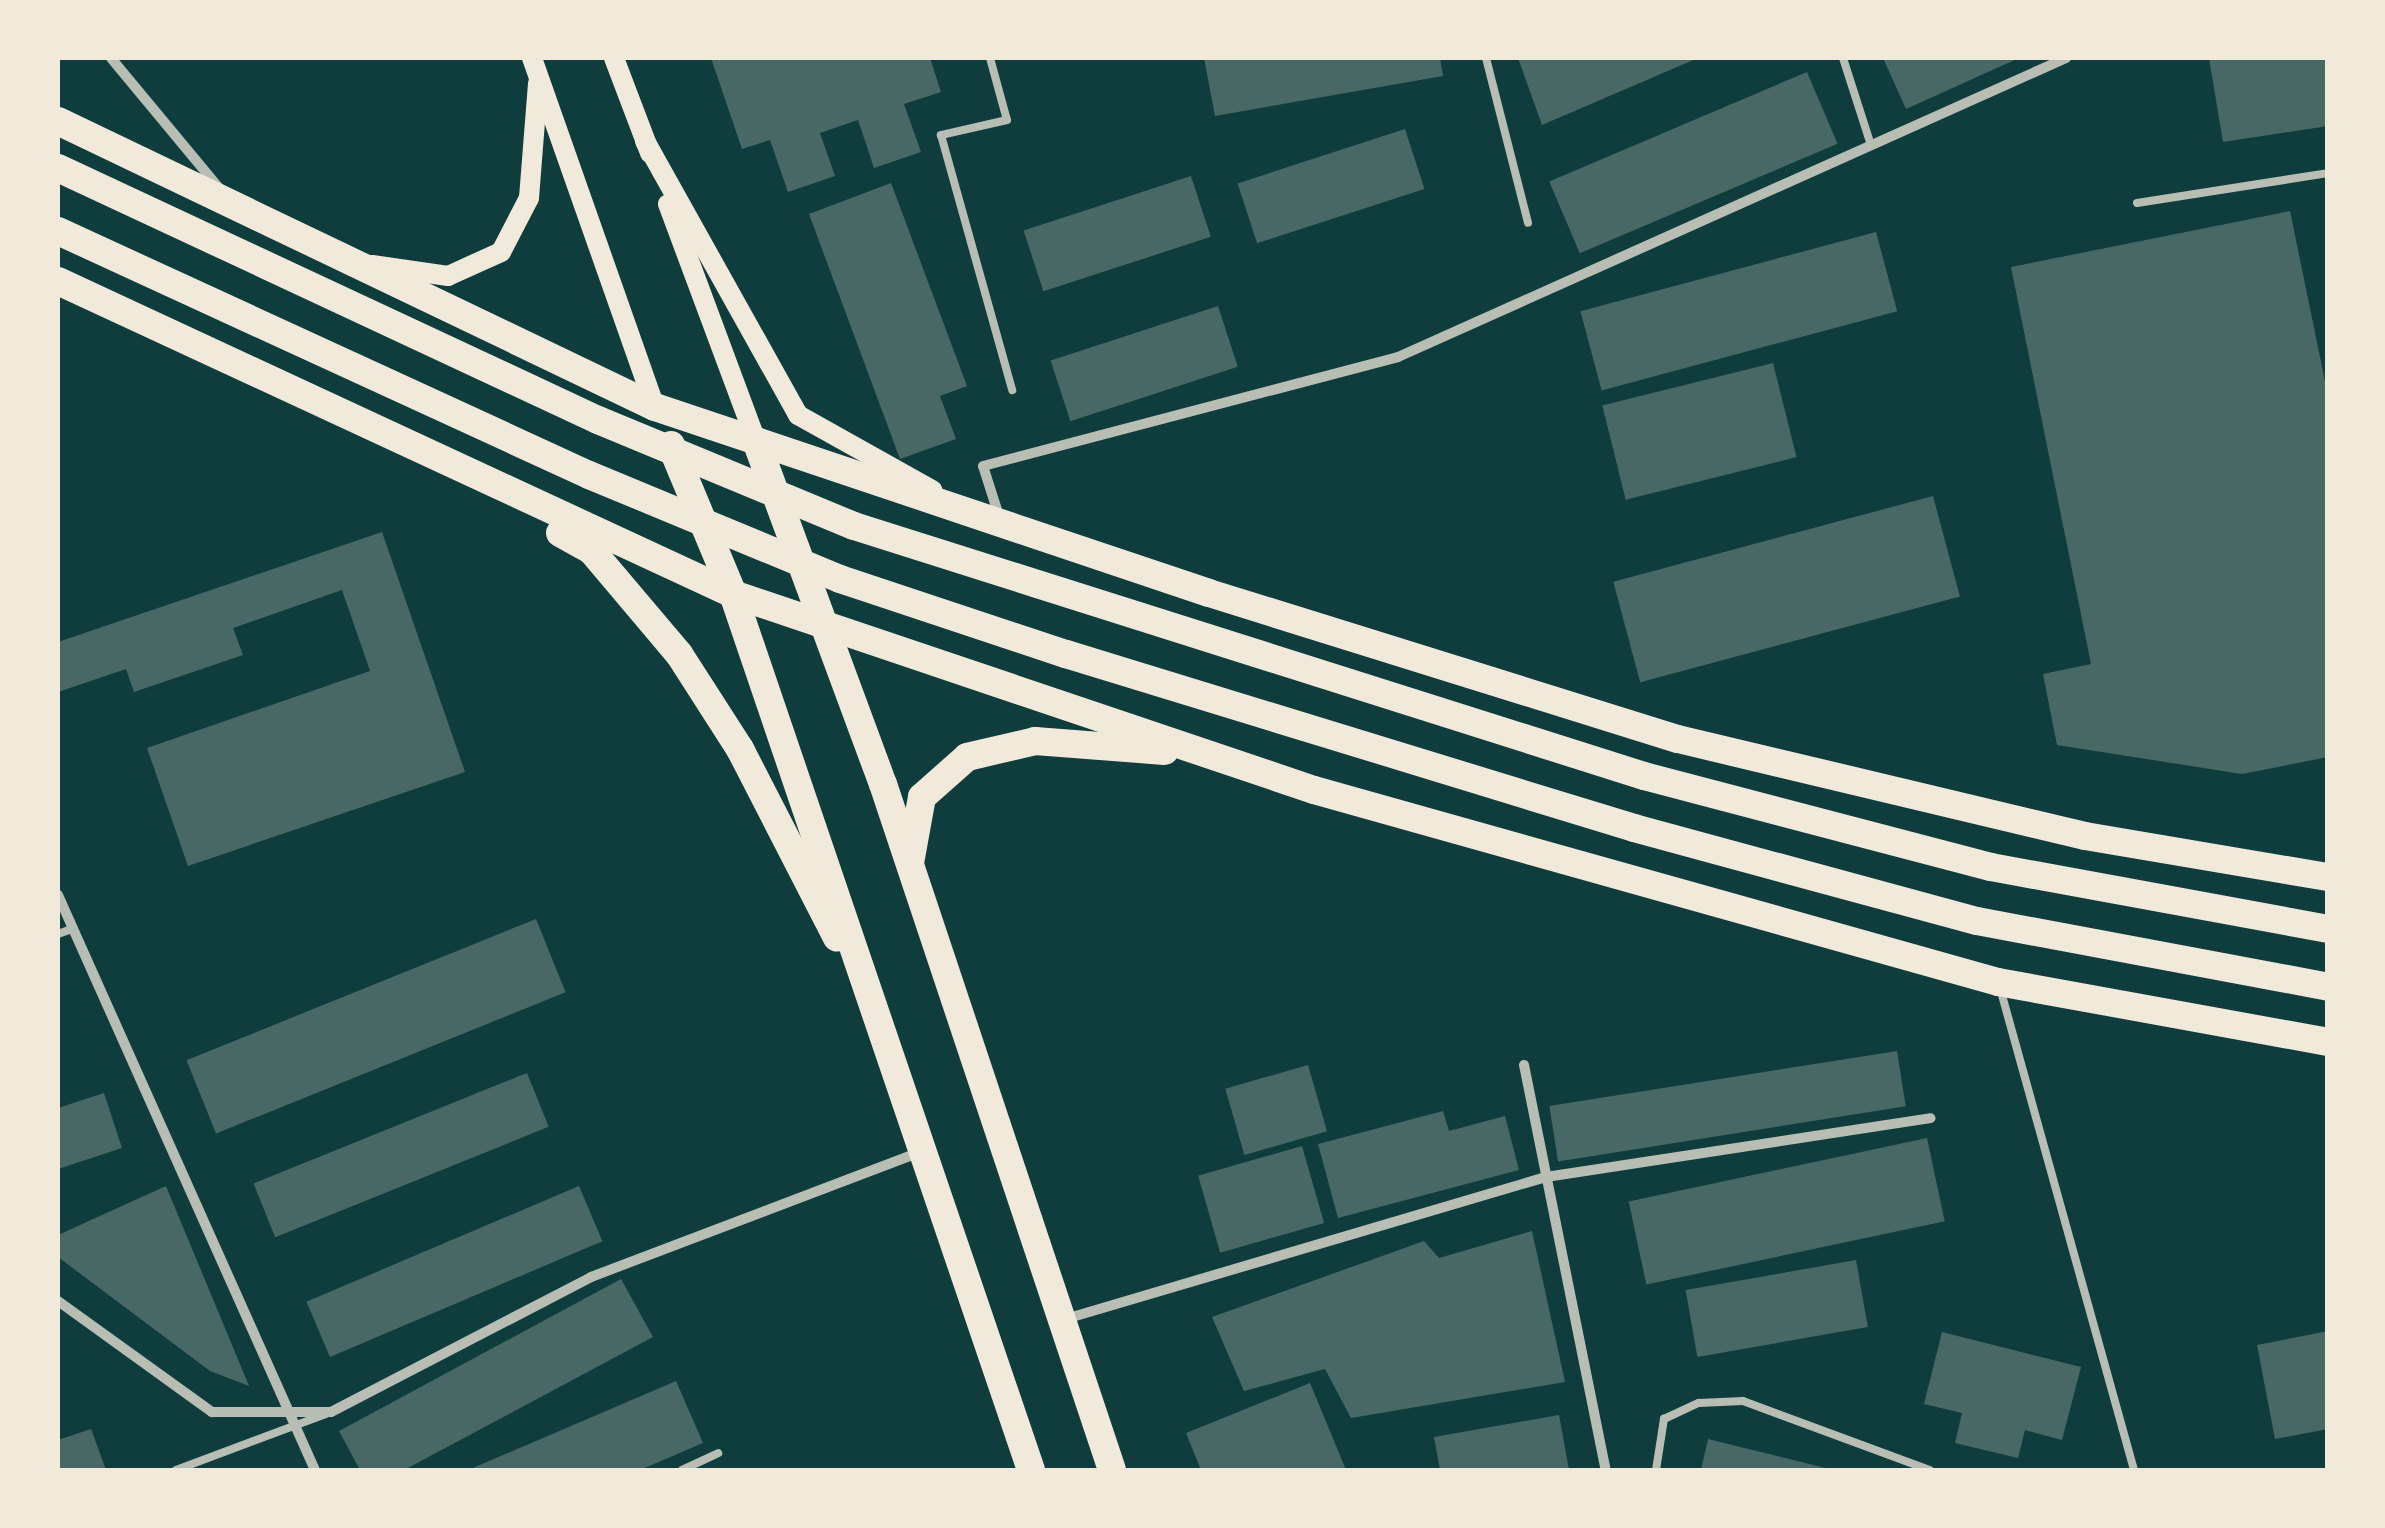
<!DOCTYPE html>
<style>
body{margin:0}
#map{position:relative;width:2385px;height:1528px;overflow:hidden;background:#0f3d3e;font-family:Signika,sans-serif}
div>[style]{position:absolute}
.building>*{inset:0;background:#486865;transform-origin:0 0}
.service>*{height:8px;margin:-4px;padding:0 4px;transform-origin:4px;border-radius:4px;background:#b8beb3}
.minor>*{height:10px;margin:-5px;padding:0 5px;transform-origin:5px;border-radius:5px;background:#b8beb3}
.secondary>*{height:20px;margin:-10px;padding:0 10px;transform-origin:10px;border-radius:10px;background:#f1e9da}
.trunk>*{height:28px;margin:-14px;padding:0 14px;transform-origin:14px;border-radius:14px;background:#f1e9da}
span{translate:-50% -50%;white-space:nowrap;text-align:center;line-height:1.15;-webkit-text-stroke:10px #f1e9da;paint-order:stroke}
.frame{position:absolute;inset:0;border:60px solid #f1e9da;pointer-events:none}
</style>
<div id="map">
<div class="building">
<i style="clip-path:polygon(711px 58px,930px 58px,941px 92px,904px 104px,921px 152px,874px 168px,858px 120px,820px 133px,835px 176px,788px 192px,770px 140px,742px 149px)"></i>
<i style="clip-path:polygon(1204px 58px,1440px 58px,1443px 76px,1215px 116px)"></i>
<i style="clip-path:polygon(1518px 58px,1698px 58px,1542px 125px)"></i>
<i style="clip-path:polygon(1883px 58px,2019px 58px,1906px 109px)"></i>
<i style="clip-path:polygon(2209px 58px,2328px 58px,2328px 126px,2223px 142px)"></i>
<i style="left:1807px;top:72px;width:78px;height:280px;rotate:67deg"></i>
<i style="left:1405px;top:129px;width:63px;height:176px;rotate:72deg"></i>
<i style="left:1191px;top:176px;width:64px;height:176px;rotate:72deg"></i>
<i style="clip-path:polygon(891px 183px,967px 386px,940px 396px,956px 439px,900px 459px,809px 214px)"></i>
<i style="clip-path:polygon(2290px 211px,2328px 396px,2328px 757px,2242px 774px,2057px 745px,2043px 674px,2091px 664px,2011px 267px)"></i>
<i style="left:1876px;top:232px;width:82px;height:306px;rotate:75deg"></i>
<i style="left:1218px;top:306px;width:64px;height:176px;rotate:72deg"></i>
<i style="left:1773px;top:363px;width:97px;height:176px;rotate:76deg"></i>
<i style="left:1933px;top:496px;width:104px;height:331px;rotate:75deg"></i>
<i style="clip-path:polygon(382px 532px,465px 772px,188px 866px,147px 748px,370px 671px,342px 590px,233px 628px,243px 655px,134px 692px,126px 669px,58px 692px,58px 642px)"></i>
<i style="left:536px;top:919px;width:79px;height:377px;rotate:68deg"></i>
<i style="left:1897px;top:1051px;width:56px;height:352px;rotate:81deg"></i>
<i style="left:1308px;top:1065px;width:69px;height:86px;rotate:74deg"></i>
<i style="left:527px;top:1073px;width:58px;height:295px;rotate:68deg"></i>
<i style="clip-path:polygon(104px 1093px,122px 1148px,58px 1169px,58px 1108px)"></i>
<i style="clip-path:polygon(1443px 1111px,1449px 1131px,1505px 1116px,1519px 1170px,1338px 1218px,1318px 1144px)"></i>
<i style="left:1927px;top:1138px;width:85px;height:305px;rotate:78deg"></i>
<i style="left:1302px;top:1146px;width:80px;height:108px;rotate:74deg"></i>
<i style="clip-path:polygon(166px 1186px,249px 1386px,210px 1371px,58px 1257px,58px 1235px)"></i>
<i style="left:579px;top:1186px;width:60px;height:296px;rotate:67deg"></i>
<i style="clip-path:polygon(1532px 1231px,1565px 1382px,1351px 1418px,1325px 1369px,1244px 1391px,1212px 1317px,1424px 1241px,1439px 1258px)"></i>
<i style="left:1856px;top:1260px;width:68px;height:173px;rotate:80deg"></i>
<i style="clip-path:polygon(621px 1279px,653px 1337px,404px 1470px,360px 1470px,339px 1431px)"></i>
<i style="clip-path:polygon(2328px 1331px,2328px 1429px,2275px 1439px,2257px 1345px)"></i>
<i style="clip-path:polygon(1942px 1332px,2081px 1367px,2062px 1440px,2025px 1430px,2018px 1458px,1955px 1443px,1962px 1413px,1924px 1404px)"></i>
<i style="clip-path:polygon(676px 1381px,703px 1443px,640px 1470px,468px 1470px)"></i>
<i style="clip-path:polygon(1310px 1383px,1346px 1470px,1201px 1470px,1186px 1433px)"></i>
<i style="clip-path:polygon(1559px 1415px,1569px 1470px,1440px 1470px,1434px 1437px)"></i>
<i style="clip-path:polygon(91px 1429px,106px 1470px,58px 1470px,58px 1440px)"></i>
<i style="clip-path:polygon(1708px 1439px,1829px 1469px,1828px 1470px,1701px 1470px)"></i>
</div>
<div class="service">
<i style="left:990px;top:58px;width:64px;rotate:74.7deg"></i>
<i style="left:1007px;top:120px;width:68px;rotate:167.2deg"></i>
<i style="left:941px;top:135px;width:265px;rotate:74.4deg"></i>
<i style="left:1486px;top:58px;width:170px;rotate:75.7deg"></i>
<i style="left:1843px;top:58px;width:91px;rotate:72.2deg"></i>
<i style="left:2137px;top:203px;width:193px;rotate:-8.9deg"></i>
<i style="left:58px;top:934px;width:15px;rotate:-20deg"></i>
<i style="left:2000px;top:988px;width:500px;rotate:74.46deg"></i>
<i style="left:176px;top:1470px;width:160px;rotate:-20.5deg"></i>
<i style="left:682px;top:1470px;width:40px;rotate:-25deg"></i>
<i style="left:1656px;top:1470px;width:52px;rotate:-81.1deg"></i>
<i style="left:1664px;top:1419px;width:38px;rotate:-25deg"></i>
<i style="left:1699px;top:1403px;width:44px;rotate:-2.6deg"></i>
<i style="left:1743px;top:1401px;width:199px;rotate:20.3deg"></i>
</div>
<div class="minor">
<i style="left:111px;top:58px;width:169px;rotate:50.3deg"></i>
<i style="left:999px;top:516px;width:52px;rotate:-107.7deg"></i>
<i style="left:983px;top:466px;width:429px;rotate:-14.7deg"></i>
<i style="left:1398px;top:357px;width:732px;rotate:-24.11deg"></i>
<i style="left:58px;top:895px;width:630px;rotate:65.92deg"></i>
<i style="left:1524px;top:1065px;width:413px;rotate:78.6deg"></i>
<i style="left:58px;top:1301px;width:190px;rotate:35.8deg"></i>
<i style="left:212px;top:1412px;width:119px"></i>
<i style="left:331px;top:1412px;width:293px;rotate:-27.4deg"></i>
<i style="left:591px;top:1277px;width:350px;rotate:-20.8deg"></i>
<i style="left:1062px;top:1320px;width:505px;rotate:-16.46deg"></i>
<i style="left:1546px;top:1177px;width:389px;rotate:-8.7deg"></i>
</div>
<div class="secondary">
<i style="left:532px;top:58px;width:370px;rotate:70.6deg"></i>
<i style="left:614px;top:58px;width:102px;rotate:69.2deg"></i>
<i style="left:645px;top:141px;width:314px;rotate:60.8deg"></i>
<i style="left:798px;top:415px;width:154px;rotate:29.2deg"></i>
<i style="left:668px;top:204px;width:253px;rotate:69.6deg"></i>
<i style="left:372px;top:265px;width:77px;rotate:8.2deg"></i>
<i style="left:448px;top:276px;width:58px;rotate:-24.4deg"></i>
<i style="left:501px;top:252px;width:61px;rotate:-62.6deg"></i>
<i style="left:529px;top:198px;width:115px;rotate:-85.5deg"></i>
</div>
<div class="trunk">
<i style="left:58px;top:121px;width:662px;rotate:25.6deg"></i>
<i style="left:655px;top:407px;width:584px;rotate:18.56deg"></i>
<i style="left:1209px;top:593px;width:491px;rotate:17.3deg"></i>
<i style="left:1678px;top:739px;width:418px;rotate:13.4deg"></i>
<i style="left:2085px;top:836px;width:246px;rotate:9.6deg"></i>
<i style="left:58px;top:168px;width:596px;rotate:25.02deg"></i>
<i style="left:598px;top:420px;width:277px;rotate:22.5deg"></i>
<i style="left:854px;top:526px;width:829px;rotate:17.56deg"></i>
<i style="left:1644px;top:776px;width:359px;rotate:14.7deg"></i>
<i style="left:1991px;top:867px;width:343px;rotate:10.4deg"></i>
<i style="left:58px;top:231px;width:584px;rotate:24.68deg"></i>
<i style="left:589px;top:475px;width:272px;rotate:22.5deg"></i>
<i style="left:840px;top:579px;width:238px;rotate:18.4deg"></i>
<i style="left:1066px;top:654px;width:594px;rotate:17.03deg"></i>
<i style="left:1634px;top:828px;width:355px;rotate:15.2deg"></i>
<i style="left:1977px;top:921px;width:357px;rotate:10.6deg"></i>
<i style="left:58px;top:281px;width:744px;rotate:24.88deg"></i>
<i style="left:733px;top:594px;width:613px;rotate:18.64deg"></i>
<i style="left:1314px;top:790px;width:710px;rotate:15.68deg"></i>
<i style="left:1998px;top:982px;width:335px;rotate:10.3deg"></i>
<i style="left:756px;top:441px;width:366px;rotate:69.7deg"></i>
<i style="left:883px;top:784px;width:723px;rotate:71.54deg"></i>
<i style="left:671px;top:445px;width:161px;rotate:67.4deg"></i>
<i style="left:733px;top:594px;width:925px;rotate:71.21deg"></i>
<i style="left:560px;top:533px;width:35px;rotate:29deg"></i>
<i style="left:591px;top:550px;width:136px;rotate:49.8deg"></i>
<i style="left:679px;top:654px;width:113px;rotate:57.3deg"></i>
<i style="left:740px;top:749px;width:212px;rotate:62.8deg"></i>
<i style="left:910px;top:863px;width:67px;rotate:-79.7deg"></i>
<i style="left:922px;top:797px;width:60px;rotate:-41.6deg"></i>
<i style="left:967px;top:757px;width:70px;rotate:-13.2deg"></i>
<i style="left:1035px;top:741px;width:130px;rotate:4.4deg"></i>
</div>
<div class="frame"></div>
</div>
